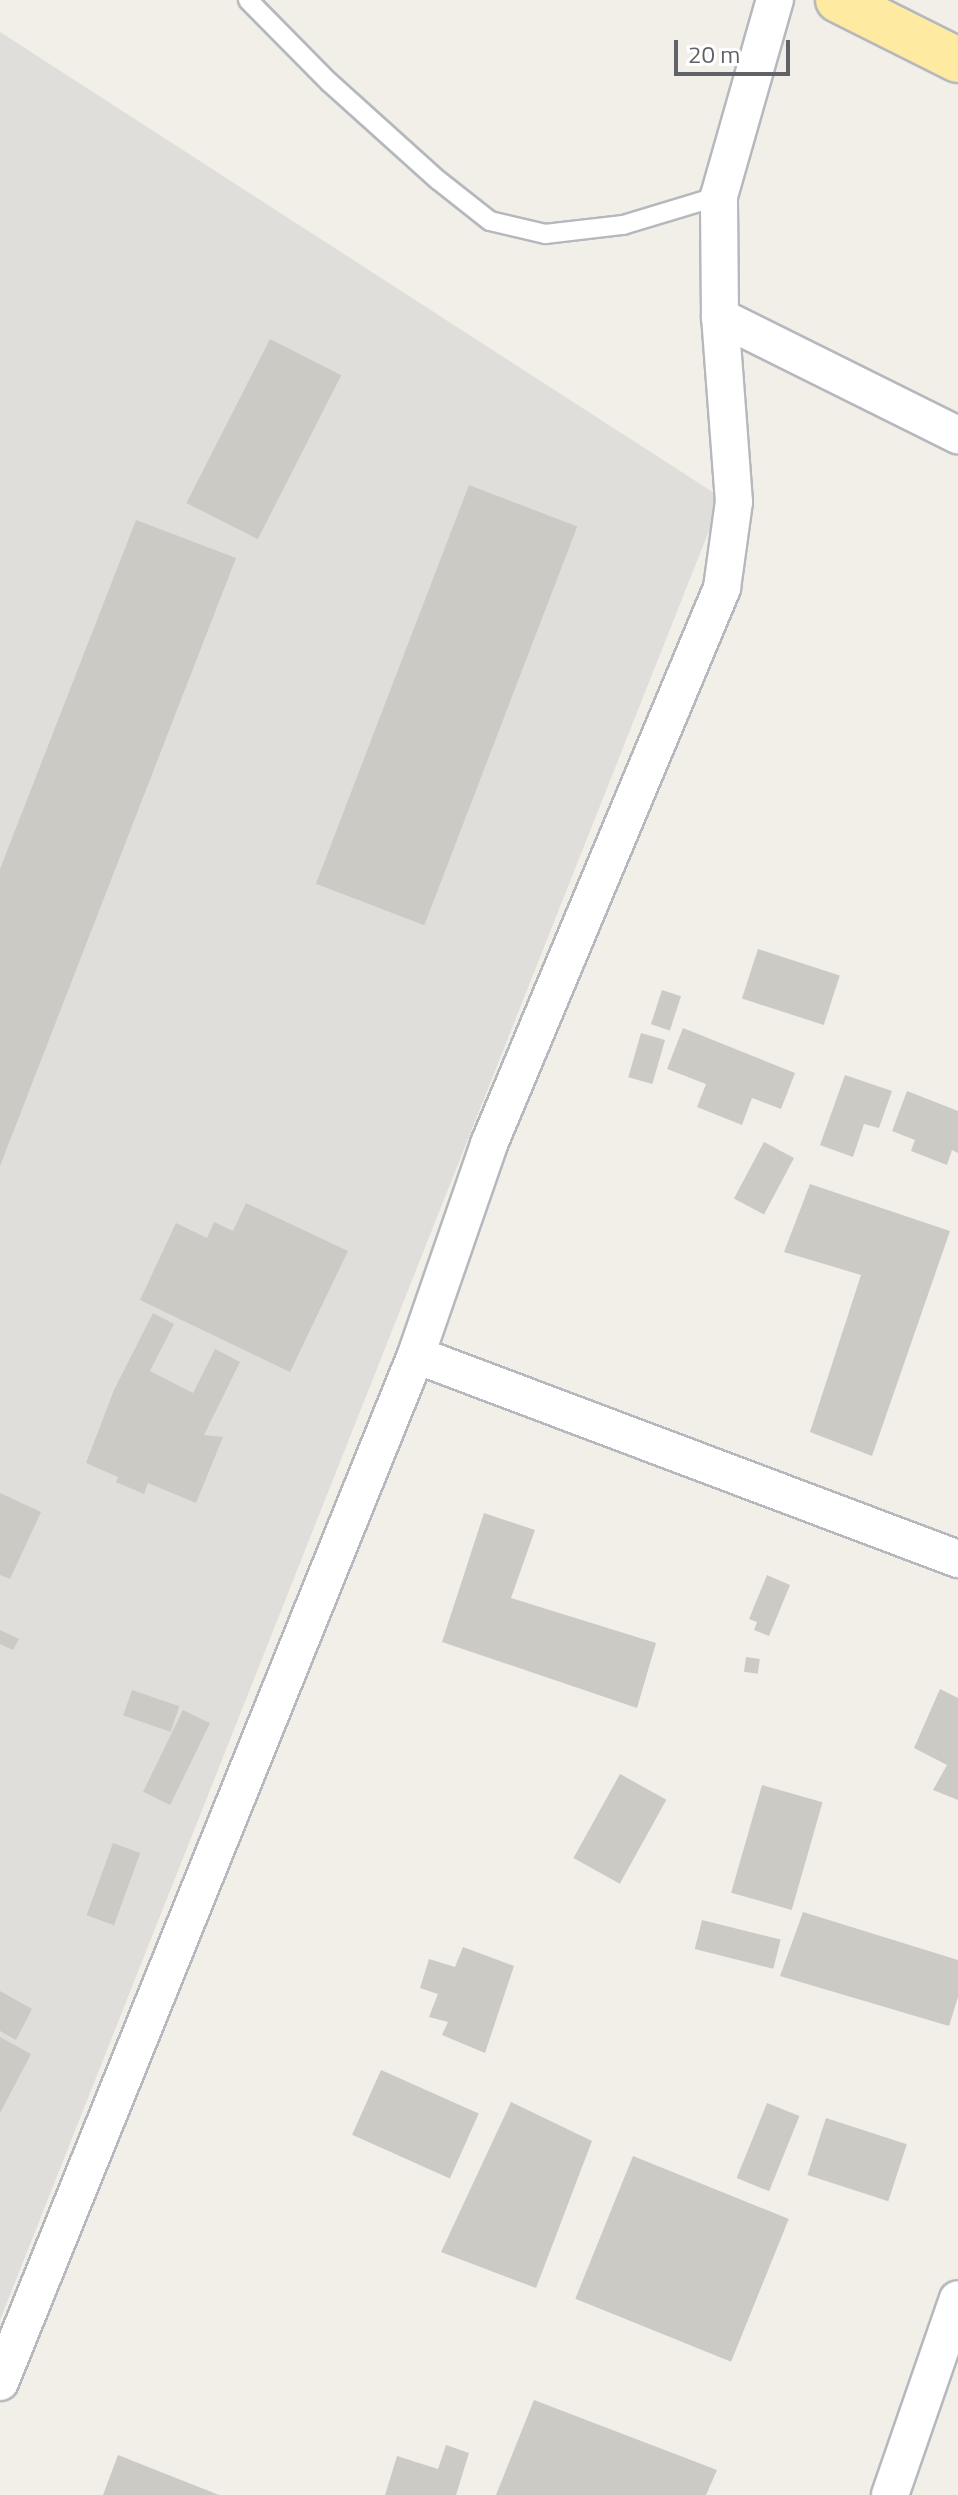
<!DOCTYPE html>
<style>
body{margin:0}
#map{position:relative;width:958px;height:2495px;overflow:hidden;background:#f1efe8;font-family:"Titillium Web",sans-serif}
div>[style]{position:absolute}
.industrial>*{inset:0;background:#e0deda}
.building>*{inset:0;background:#cccac5;transform-origin:0 0}
.roads{filter:drop-shadow(2px 0 #b5b8bc) drop-shadow(-2px 0 #b5b8bc) drop-shadow(0 2px #b5b8bc) drop-shadow(0 -2px #b5b8bc)}
.service>*{height:18px;margin:-9px;padding:0 9px;transform-origin:9px;border-radius:9px;background:#fff}
.minor>*{height:36px;margin:-18px;padding:0 18px;transform-origin:18px;border-radius:18px;background:#fff}
.trunk>*{height:44px;margin:-22px;padding:0 22px;transform-origin:22px;border-radius:22px;background:#feeaa1}
span{translate:-50% -50%;white-space:nowrap;text-align:center;line-height:1.15;-webkit-text-stroke:7px #fff;paint-order:stroke}
.scale{position:absolute;left:674px;top:40px;width:116px;height:36px;box-sizing:border-box;border:4px solid #5f6368;border-top:0;padding-left:10px;font-size:24px;line-height:28px;white-space:nowrap;color:#5f6368;-webkit-text-stroke:6px #fff;paint-order:stroke}
</style>
<div id="map">
<div class="industrial">
<i style="clip-path:polygon(0 32px,722px 498px,0 2320px)"></i>
</div>
<div class="building">
<i style="left:270px;top:339px;width:80px;height:184px;rotate:27deg"></i>
<i style="left:469px;top:485px;width:116px;height:427px;rotate:21deg"></i>
<i style="clip-path:polygon(136px 520px,236px 558px,0 1166px,0 869px)"></i>
<i style="left:758px;top:949px;width:86px;height:52px;rotate:18deg"></i>
<i style="left:662px;top:990px;width:20px;height:36px;rotate:18deg"></i>
<i style="clip-path:polygon(683px 1028px,795px 1073px,781px 1109px,752px 1098px,742px 1125px,697px 1107px,706px 1084px,667px 1069px)"></i>
<i style="left:641px;top:1033px;width:25px;height:46px;rotate:16deg"></i>
<i style="clip-path:polygon(845px 1075px,892px 1091px,879px 1128px,864px 1124px,853px 1157px,820px 1145px)"></i>
<i style="clip-path:polygon(907px 1091px,958px 1111px,958px 1153px,952px 1150px,947px 1165px,911px 1151px,915px 1140px,892px 1131px)"></i>
<i style="left:764px;top:1142px;width:34px;height:64px;rotate:28deg"></i>
<i style="clip-path:polygon(810px 1184px,950px 1231px,872px 1456px,810px 1432px,861px 1275px,784px 1252px)"></i>
<i style="clip-path:polygon(246px 1203px,348px 1251px,290px 1372px,140px 1300px,176px 1223px,207px 1238px,214px 1222px,233px 1231px)"></i>
<i style="clip-path:polygon(153px 1313px,174px 1324px,150px 1371px,193px 1393px,215px 1349px,240px 1362px,204px 1435px,223px 1437px,196px 1503px,148px 1483px,144px 1494px,116px 1482px,118px 1477px,86px 1463px,114px 1390px)"></i>
<i style="clip-path:polygon(0 1493px,41px 1512px,10px 1579px,0 1575px)"></i>
<i style="clip-path:polygon(484px 1513px,535px 1530px,511px 1598px,656px 1643px,637px 1708px,442px 1642px)"></i>
<i style="clip-path:polygon(767px 1575px,790px 1585px,769px 1636px,754px 1630px,757px 1622px,749px 1619px)"></i>
<i style="clip-path:polygon(0 1630px,19px 1639px,13px 1650px,0 1644px)"></i>
<i style="left:746px;top:1657px;width:14px;height:15px;rotate:8deg"></i>
<i style="clip-path:polygon(940px 1689px,958px 1698px,958px 1800px,933px 1790px,947px 1765px,914px 1748px)"></i>
<i style="left:132px;top:1690px;width:50px;height:27px;rotate:19deg"></i>
<i style="left:183px;top:1710px;width:30px;height:91px;rotate:26deg"></i>
<i style="left:620px;top:1774px;width:53px;height:96px;rotate:29deg"></i>
<i style="left:762px;top:1785px;width:63px;height:112px;rotate:16deg"></i>
<i style="left:113px;top:1843px;width:29px;height:77px;rotate:20deg"></i>
<i style="clip-path:polygon(803px 1912px,958px 1960px,958px 1997px,949px 2026px,780px 1976px)"></i>
<i style="left:702px;top:1920px;width:81px;height:30px;rotate:14deg"></i>
<i style="clip-path:polygon(463px 1947px,514px 1966px,485px 2053px,442px 2035px,448px 2022px,429px 2017px,438px 1994px,420px 1988px,429px 1959px,455px 1967px)"></i>
<i style="clip-path:polygon(0 1991px,32px 2009px,16px 2040px,0 2031px)"></i>
<i style="clip-path:polygon(0 2037px,31px 2054px,0 2113px)"></i>
<i style="left:381px;top:2070px;width:107px;height:71px;rotate:24deg"></i>
<i style="clip-path:polygon(511px 2102px,592px 2141px,536px 2288px,441px 2252px)"></i>
<i style="left:767px;top:2103px;width:35px;height:81px;rotate:22deg"></i>
<i style="left:826px;top:2118px;width:85px;height:60px;rotate:18deg"></i>
<i style="left:633px;top:2156px;width:168px;height:154px;rotate:22deg"></i>
<i style="clip-path:polygon(534px 2400px,717px 2470px,706px 2495px,496px 2495px)"></i>
<i style="clip-path:polygon(446px 2445px,469px 2453px,456px 2495px,385px 2495px,397px 2456px,438px 2469px)"></i>
<i style="clip-path:polygon(118px 2455px,219px 2495px,103px 2495px)"></i>
</div>
<div class="roads">
<div class="service">
<i style="left:248px;top:0;width:115px;rotate:45.4deg"></i>
<i style="left:329px;top:82px;width:147px;rotate:42deg"></i>
<i style="left:438px;top:180px;width:66px;rotate:38.3deg"></i>
<i style="left:490px;top:221px;width:57px;rotate:13.3deg"></i>
<i style="left:545px;top:234px;width:79px;rotate:-6.6deg"></i>
<i style="left:623px;top:225px;width:100px;rotate:-16.8deg"></i>
</div>
<div class="minor">
<i style="left:720px;top:317px;width:266px;rotate:26.4deg"></i>
<i style="left:416px;top:1355px;width:579px;rotate:20.63deg"></i>
<i style="left:0;top:2382px;width:1108px;rotate:-67.95deg"></i>
<i style="left:416px;top:1355px;width:223px;rotate:-70.9deg"></i>
<i style="left:489px;top:1144px;width:603px;rotate:-67.26deg"></i>
<i style="left:722px;top:588px;width:87px;rotate:-82.1deg"></i>
<i style="left:734px;top:502px;width:186px;rotate:-94.3deg"></i>
<i style="left:720px;top:317px;width:121px;rotate:-90.5deg"></i>
<i style="left:719px;top:196px;width:204px;rotate:-74.1deg"></i>
<i style="left:890px;top:2495px;width:207px;rotate:-70.9deg"></i>
</div>
<div class="trunk">
<i style="left:838px;top:0;width:134px;rotate:26.6deg"></i>
</div>
</div>
<div class="scale">20 m</div>
</div>
